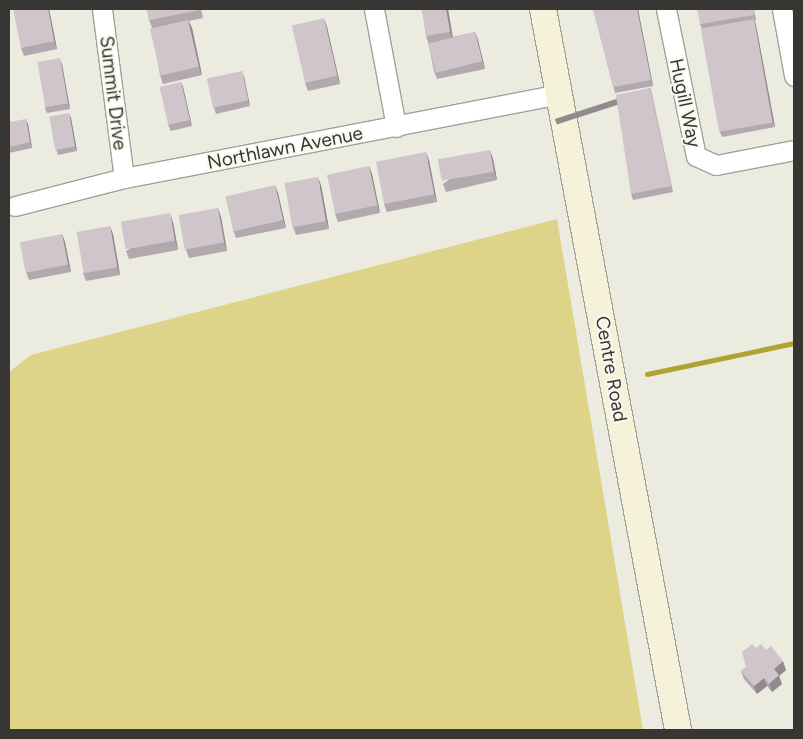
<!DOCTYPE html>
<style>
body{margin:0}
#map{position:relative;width:803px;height:739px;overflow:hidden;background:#ecebe0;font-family:Figtree,sans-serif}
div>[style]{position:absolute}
.green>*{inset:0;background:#ddd489}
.stream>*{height:5px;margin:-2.5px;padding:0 2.5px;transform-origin:2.5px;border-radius:2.5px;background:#b0a233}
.roads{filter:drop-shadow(1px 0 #a2a198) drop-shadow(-1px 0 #a2a198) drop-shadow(0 1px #a2a198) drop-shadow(0 -1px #a2a198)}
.street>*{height:19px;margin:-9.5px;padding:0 9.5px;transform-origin:9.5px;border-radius:9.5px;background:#fff}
.secondary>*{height:26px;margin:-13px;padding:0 13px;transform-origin:13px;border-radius:13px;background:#f6f2da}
.wall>*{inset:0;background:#b2a9af}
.shaded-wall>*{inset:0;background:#918a8e;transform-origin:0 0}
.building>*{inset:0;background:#cfc5cb;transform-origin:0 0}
span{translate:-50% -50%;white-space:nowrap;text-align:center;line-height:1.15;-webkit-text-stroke:4px #f9f8ee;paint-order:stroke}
.street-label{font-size:19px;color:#373632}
.frame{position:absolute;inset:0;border:10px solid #373632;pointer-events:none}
</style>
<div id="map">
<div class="green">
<i style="clip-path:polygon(557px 219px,643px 730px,9px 730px,9px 372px,31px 355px)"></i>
</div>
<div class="stream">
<i style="left:647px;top:374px;width:150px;rotate:-11.9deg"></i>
</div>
<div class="roads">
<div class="street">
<i style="left:102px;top:9px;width:170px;rotate:82.6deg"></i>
<i style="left:374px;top:9px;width:120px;rotate:79.4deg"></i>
<i style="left:666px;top:9px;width:150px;rotate:78.5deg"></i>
<i style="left:696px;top:156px;width:22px;rotate:24deg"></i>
<i style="left:716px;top:165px;width:79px;rotate:-10.9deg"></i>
<i style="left:782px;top:9px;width:68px;rotate:79.8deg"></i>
<i style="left:15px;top:206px;width:113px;rotate:-14.4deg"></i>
<i style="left:124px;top:178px;width:439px;rotate:-10.9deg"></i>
</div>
<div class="secondary">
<i style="left:543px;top:9px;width:734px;rotate:79.39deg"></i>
</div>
</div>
<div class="wall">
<i style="clip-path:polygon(49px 9px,57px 49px,24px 56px,21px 48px)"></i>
<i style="clip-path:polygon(147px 9px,201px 9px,203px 18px,189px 21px,192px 28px,202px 75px,163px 84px,160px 75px,152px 28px,149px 20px)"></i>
<i style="clip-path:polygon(422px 9px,448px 9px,453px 37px,475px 32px,478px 40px,485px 69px,437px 79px,434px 71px,428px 42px,426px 36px)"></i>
<i style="clip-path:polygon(593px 9px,638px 9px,653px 86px,615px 93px)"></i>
<i style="clip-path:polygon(754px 9px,756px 20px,755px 21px,756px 25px,775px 127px,722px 137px,720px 132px,702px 29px,700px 24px)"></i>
<i style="clip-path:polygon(324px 18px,327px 27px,340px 84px,308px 91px,305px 83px)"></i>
<i style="clip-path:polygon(62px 64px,70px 109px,47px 113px,45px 108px)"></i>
<i style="clip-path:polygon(244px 77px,250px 106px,216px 114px,214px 108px)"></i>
<i style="clip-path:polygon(181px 82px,183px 87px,192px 126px,171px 131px,168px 125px)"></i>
<i style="clip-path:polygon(650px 88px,652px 94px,673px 192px,633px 200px,631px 194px)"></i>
<i style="clip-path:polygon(71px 118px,77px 151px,58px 155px,56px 149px)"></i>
<i style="clip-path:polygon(9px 122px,28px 124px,32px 148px,9px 153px)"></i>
<i style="clip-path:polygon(490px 150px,493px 159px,497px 180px,446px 192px,443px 184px)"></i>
<i style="clip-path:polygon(429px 160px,437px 202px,387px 212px,384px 204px)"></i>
<i style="clip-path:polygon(369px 166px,372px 174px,380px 213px,338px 222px,335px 214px)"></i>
<i style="clip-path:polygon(275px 185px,278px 193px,286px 228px,236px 238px,233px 230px)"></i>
<i style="clip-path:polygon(321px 185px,329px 229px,296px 235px,293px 227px)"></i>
<i style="clip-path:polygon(218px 208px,221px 217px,227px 251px,189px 258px,186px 250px)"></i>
<i style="clip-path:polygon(173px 222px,178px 250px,129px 259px,126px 251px)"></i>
<i style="clip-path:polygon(62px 234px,65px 242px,71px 272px,29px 280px,26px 272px)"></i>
<i style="clip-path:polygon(113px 234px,120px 275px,86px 281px,83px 273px)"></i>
<i style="clip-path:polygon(756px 648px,766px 650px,786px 670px,779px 676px,782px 684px,772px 692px,767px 686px,757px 694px,744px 679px,741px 671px,746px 667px)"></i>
</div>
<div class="shaded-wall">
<i style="clip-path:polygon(48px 9px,49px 9px,57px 49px,54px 41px)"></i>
<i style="clip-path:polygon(446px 9px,448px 9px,453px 40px,450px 32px)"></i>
<i style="clip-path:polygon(637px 9px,638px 9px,653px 86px,651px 80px)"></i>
<i style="clip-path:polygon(324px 18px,327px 27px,340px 84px,337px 76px)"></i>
<i style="clip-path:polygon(754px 19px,756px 25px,775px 127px,773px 122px)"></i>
<i style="clip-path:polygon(188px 20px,192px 28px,202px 75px,199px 67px)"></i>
<i style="clip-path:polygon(475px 32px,478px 40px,485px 69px,482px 61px)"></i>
<i style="clip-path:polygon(60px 58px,62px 64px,70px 109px,68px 103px)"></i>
<i style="clip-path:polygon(242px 71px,244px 77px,250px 106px,248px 100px)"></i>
<i style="clip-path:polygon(181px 82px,183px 87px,192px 126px,190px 120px)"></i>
<i style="left:650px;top:88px;width:6px;height:100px;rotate:72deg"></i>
<i style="clip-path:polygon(69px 113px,71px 118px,77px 151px,75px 146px)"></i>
<i style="clip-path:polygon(26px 119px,28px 124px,32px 148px,30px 142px)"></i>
<i style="clip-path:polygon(490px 150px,493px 159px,497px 180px,494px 172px)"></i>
<i style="clip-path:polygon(426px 152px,429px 160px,437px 202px,434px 194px)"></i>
<i style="clip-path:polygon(369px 166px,372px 174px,380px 213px,377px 205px)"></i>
<i style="clip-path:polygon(318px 177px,321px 185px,329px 229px,326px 221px)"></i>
<i style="clip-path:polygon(275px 185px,278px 193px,286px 228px,283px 220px)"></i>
<i style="clip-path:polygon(218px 208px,221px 217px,227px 251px,224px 242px)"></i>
<i style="clip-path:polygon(170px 213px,173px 222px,178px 250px,175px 241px)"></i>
<i style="clip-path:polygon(110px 226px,113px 234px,120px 275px,117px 267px)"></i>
<i style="clip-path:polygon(62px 234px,65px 242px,71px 272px,68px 264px)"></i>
<i style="clip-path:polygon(783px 661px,786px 670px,779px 676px,782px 684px,772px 692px,769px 684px,774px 669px)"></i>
<i style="clip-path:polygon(764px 678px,767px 686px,757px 694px,754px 686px)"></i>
</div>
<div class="building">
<i style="clip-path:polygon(13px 9px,48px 9px,54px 41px,21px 48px)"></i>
<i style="clip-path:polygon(147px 9px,200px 9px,200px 10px,149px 20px)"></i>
<i style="clip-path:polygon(422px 9px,446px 9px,450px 32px,426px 36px)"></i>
<i style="clip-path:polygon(593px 9px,637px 9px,651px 80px,613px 87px)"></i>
<i style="clip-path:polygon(697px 9px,753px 9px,754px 15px,700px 24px)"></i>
<i style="left:324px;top:18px;width:59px;height:33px;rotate:77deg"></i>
<i style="left:754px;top:19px;width:105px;height:54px;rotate:80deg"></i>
<i style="left:188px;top:20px;width:48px;height:39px;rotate:77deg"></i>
<i style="left:475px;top:32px;width:30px;height:48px;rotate:76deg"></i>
<i style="left:60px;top:58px;width:46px;height:23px;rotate:80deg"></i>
<i style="left:242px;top:71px;width:30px;height:36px;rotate:78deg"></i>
<i style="left:181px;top:82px;width:39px;height:22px;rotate:77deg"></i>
<i style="clip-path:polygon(650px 88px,671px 186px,631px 194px,616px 95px)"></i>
<i style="left:69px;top:113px;width:34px;height:20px;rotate:80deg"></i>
<i style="clip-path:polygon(26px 119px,30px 142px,9px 147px,9px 122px)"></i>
<i style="left:490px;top:150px;width:22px;height:53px;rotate:80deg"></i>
<i style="left:426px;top:152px;width:43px;height:51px;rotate:79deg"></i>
<i style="left:369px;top:166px;width:40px;height:43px;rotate:78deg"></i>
<i style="left:318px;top:177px;width:45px;height:34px;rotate:80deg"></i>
<i style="left:275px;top:185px;width:36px;height:51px;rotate:77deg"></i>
<i style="left:218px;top:208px;width:35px;height:40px;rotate:80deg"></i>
<i style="left:170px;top:213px;width:28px;height:50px;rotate:80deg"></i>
<i style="left:110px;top:226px;width:42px;height:34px;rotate:80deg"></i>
<i style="left:62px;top:234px;width:31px;height:43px;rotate:79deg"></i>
<i style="clip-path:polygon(752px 644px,756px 648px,761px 644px,766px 650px,771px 646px,783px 661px,774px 669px,779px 675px,769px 684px,764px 678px,754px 686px,741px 671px,746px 667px,742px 652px)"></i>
</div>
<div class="street-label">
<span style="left:113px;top:93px;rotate:83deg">Summit Drive</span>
<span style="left:685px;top:103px;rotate:78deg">Hugill Way</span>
<span style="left:285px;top:148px;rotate:-11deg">Northlawn Avenue</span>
<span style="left:611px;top:369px;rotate:80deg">Centre Road</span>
</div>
<div class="frame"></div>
</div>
